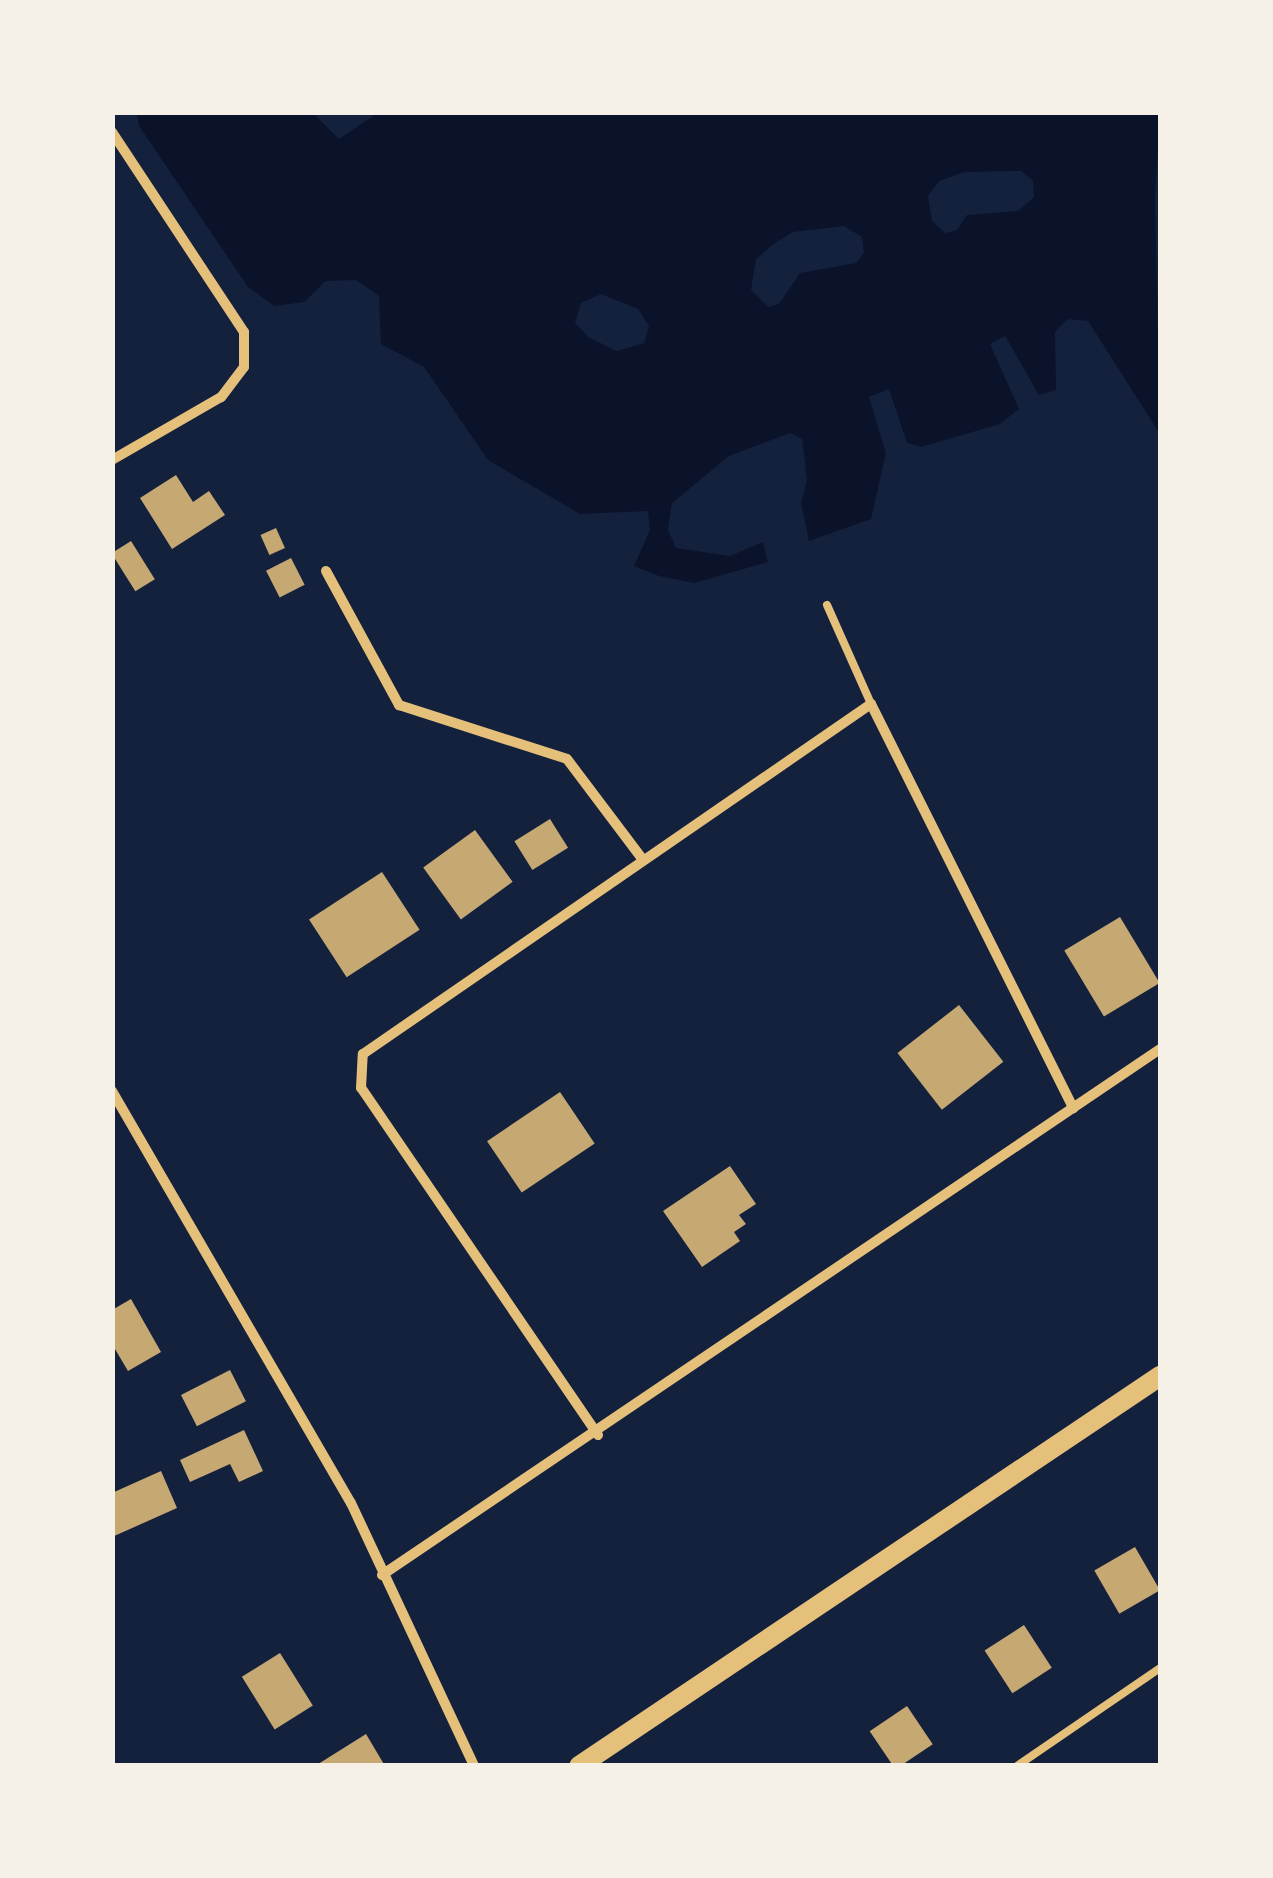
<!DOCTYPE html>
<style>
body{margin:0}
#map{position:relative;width:1273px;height:1878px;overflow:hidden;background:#14213d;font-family:"Fira Sans Condensed",sans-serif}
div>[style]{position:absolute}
.water>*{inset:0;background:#0b132b}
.building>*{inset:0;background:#c6a872;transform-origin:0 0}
.service>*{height:8px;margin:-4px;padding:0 4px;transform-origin:4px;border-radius:4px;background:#e5c07b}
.minor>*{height:10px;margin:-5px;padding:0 5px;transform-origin:5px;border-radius:5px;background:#e5c07b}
.secondary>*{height:20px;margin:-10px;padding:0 10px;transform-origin:10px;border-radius:10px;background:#e5c07b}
span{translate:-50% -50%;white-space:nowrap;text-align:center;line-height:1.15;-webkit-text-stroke:10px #f6f1e7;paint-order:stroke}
.frame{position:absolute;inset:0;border:115px solid #f6f1e7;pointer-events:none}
</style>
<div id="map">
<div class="water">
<i style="clip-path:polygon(evenodd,379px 112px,1160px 113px,1155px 199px,1160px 434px,1088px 321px,1068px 319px,1055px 332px,1056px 390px,1039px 395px,1005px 336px,990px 344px,1019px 409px,1000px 424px,921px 447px,907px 443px,889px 389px,869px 397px,886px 453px,871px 519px,809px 541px,801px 503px,807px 480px,802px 439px,790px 433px,729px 456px,672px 503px,668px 530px,676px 548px,730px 556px,763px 542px,768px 562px,694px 583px,659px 576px,634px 566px,650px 530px,648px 511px,580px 514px,488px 460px,424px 367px,381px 344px,379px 296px,356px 280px,326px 281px,304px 302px,274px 306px,248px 287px,139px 126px,137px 113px,313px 113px,339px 139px,379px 112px,1021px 171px,1033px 181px,1034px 197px,1018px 211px,967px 215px,957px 230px,945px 233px,932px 221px,928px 196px,939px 181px,964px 172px,1021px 171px,379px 112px,844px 226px,862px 237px,864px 253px,856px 263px,800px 273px,779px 304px,768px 307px,751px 290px,756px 259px,775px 243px,793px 232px,844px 226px,379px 112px,601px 294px,638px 309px,649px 326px,644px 343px,617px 351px,588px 337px,575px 323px,581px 303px,601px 294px)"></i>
</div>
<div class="building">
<i style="clip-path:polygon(176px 475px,193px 502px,209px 491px,225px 515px,172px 549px,140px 498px)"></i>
<i style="left:276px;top:528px;width:22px;height:17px;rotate:66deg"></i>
<i style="left:131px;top:541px;width:45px;height:23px;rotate:58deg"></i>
<i style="left:291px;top:558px;width:30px;height:28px;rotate:63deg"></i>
<i style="left:550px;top:819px;width:34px;height:42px;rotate:58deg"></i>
<i style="left:475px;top:830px;width:64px;height:64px;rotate:54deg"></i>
<i style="left:382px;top:872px;width:69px;height:87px;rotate:57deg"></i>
<i style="left:1120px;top:917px;width:77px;height:65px;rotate:59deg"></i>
<i style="left:959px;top:1005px;width:72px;height:78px;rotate:52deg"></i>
<i style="left:560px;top:1092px;width:62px;height:88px;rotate:56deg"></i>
<i style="clip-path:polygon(730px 1166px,756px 1204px,739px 1215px,746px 1224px,734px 1232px,740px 1241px,702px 1267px,663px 1211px)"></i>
<i style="clip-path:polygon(131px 1299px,161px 1352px,128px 1371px,112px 1344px,112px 1310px)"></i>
<i style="left:230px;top:1370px;width:35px;height:55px;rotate:63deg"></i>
<i style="clip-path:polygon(244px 1430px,263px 1471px,239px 1482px,230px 1464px,190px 1482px,180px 1460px)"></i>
<i style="clip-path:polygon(161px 1471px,177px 1508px,112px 1537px,112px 1493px)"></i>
<i style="left:1135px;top:1547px;width:50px;height:47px;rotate:60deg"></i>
<i style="left:1024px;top:1625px;width:51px;height:47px;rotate:57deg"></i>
<i style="left:280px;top:1653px;width:62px;height:45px;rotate:58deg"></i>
<i style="left:907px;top:1706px;width:46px;height:45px;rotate:56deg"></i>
<i style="clip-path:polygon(366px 1734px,385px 1766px,315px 1766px)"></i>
</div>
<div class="service">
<i style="left:827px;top:605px;width:108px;rotate:66deg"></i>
<i style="left:1017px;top:1766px;width:173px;rotate:-34.4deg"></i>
</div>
<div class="minor">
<i style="left:112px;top:132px;width:240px;rotate:56.6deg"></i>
<i style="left:244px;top:332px;width:35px;rotate:90deg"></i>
<i style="left:244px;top:367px;width:38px;rotate:127deg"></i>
<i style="left:221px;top:397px;width:126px;rotate:150deg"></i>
<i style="left:326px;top:571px;width:153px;rotate:61.4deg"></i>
<i style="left:399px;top:705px;width:176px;rotate:17.8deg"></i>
<i style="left:567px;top:759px;width:126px;rotate:53deg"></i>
<i style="left:112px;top:1091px;width:476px;rotate:59.9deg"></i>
<i style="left:351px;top:1503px;width:290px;rotate:64.9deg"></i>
<i style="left:598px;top:1435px;width:420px;rotate:-124.3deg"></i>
<i style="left:361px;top:1088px;width:34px;rotate:-87deg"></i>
<i style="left:363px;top:1054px;width:617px;rotate:-34.57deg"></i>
<i style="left:871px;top:704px;width:452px;rotate:63.4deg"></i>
<i style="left:382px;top:1575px;width:939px;rotate:-34.06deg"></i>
</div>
<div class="secondary">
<i style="left:579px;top:1766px;width:700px;rotate:-33.87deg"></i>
</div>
<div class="frame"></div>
</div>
